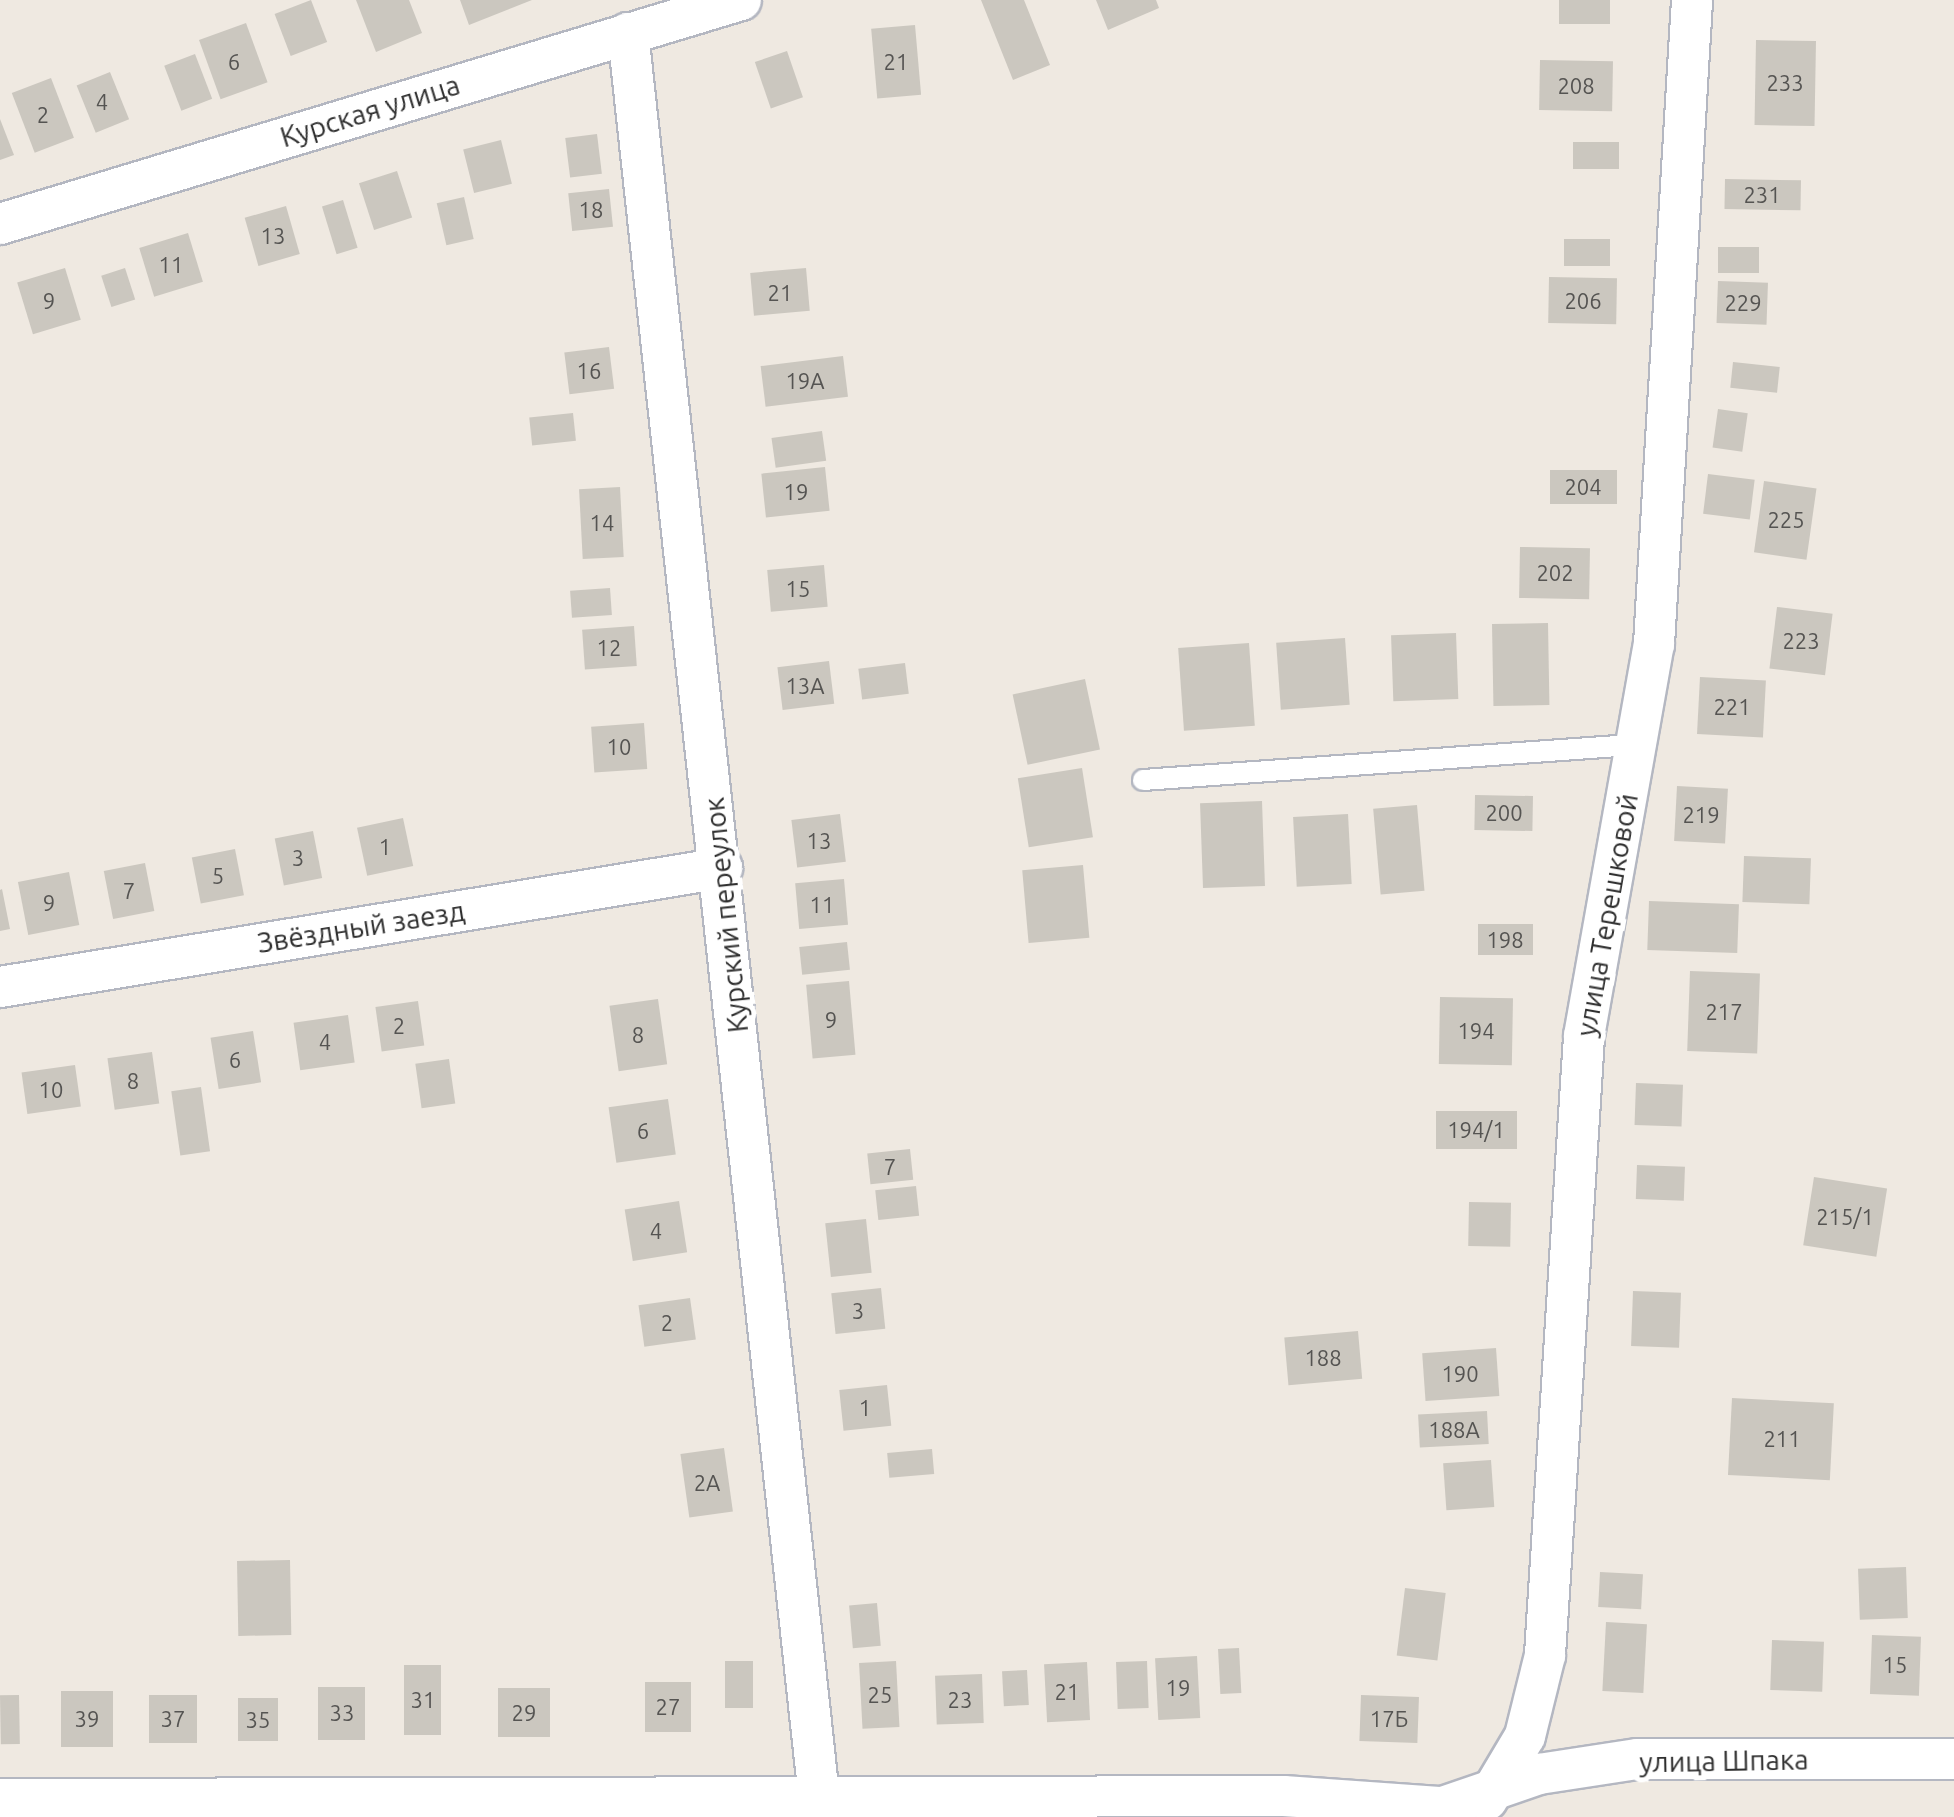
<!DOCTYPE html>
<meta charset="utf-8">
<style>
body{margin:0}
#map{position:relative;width:1954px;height:1817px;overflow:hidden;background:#efe9e1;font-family:Ubuntu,sans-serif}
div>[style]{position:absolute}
.building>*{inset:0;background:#cbc7bf;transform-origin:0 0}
.roads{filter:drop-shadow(2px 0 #b4b7c1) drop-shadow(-2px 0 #b4b7c1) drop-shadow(0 2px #b4b7c1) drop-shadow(0 -2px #b4b7c1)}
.service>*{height:20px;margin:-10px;padding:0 10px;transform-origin:10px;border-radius:10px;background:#fff}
.minor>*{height:40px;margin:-20px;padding:0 20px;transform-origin:20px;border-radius:20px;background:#fff}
span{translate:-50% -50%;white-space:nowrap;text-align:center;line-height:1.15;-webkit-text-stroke:10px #fff;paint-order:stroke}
.number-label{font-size:22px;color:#555452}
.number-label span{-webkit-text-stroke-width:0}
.street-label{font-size:28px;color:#2e2e2e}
</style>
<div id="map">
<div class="building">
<i style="left:311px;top:0;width:45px;height:39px;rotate:69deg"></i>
<i style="clip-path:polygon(356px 0,409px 0,422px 33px,376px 52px)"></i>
<i style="clip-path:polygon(460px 0,532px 0,469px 25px)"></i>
<i style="clip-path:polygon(981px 0,1024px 0,1050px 65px,1013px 80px)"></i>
<i style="clip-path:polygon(1096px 0,1156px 0,1159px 8px,1108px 30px)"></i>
<i style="left:1559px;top:0;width:51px;height:24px"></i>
<i style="left:246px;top:23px;width:63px;height:50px;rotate:70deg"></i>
<i style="left:915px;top:25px;width:70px;height:44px;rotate:85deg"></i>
<i style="left:1756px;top:40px;width:60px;height:85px;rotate:1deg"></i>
<i style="left:787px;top:51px;width:49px;height:34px;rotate:71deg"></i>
<i style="left:195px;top:54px;width:48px;height:33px;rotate:69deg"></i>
<i style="left:1540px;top:60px;width:73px;height:50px;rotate:1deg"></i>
<i style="left:110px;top:72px;width:51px;height:36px;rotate:68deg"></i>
<i style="left:51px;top:78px;width:64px;height:42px;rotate:69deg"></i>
<i style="clip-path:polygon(0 119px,14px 155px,0 160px)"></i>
<i style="left:597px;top:134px;width:40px;height:32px;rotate:83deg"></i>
<i style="left:501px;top:140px;width:45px;height:39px;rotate:76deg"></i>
<i style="left:1573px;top:142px;width:46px;height:27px"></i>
<i style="left:397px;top:171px;width:49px;height:40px;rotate:72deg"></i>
<i style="left:1725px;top:179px;width:76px;height:30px;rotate:1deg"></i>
<i style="left:609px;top:189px;width:38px;height:41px;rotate:84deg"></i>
<i style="left:464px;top:197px;width:43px;height:28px;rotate:77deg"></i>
<i style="left:343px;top:200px;width:50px;height:22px;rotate:73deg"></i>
<i style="left:286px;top:206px;width:50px;height:43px;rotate:74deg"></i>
<i style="left:188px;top:233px;width:51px;height:51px;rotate:73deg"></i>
<i style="left:1564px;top:239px;width:46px;height:27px"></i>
<i style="left:1718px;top:247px;width:41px;height:26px"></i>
<i style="left:65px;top:268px;width:54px;height:50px;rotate:73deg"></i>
<i style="left:125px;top:268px;width:33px;height:25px;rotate:72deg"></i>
<i style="left:806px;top:268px;width:43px;height:56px;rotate:85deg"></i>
<i style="left:1549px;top:277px;width:68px;height:46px;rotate:1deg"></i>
<i style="left:1718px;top:281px;width:50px;height:42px;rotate:2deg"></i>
<i style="left:609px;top:347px;width:42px;height:45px;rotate:83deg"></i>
<i style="left:843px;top:356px;width:41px;height:83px;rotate:83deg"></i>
<i style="left:1733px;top:362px;width:47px;height:26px;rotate:6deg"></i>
<i style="left:1718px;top:409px;width:30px;height:39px;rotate:8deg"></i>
<i style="left:573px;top:413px;width:28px;height:44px;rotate:84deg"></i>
<i style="left:822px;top:431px;width:30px;height:51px;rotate:82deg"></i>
<i style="left:825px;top:467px;width:44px;height:64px;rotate:84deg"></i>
<i style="left:1550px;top:470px;width:67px;height:34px"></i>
<i style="left:1708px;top:474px;width:47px;height:40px;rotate:7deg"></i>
<i style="left:1764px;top:481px;width:53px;height:72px;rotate:8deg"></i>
<i style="left:620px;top:487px;width:70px;height:41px;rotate:87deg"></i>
<i style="left:1520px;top:547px;width:70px;height:51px;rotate:1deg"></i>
<i style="left:824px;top:565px;width:42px;height:57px;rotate:85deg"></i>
<i style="left:610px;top:588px;width:27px;height:40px;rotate:86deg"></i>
<i style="left:1777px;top:607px;width:56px;height:62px;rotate:7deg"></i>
<i style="left:1548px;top:623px;width:82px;height:56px;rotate:89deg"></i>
<i style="left:634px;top:626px;width:40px;height:52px;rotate:86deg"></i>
<i style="left:1456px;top:633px;width:66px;height:65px;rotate:88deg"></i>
<i style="left:1345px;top:638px;width:67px;height:69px;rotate:86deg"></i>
<i style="left:1249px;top:643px;width:83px;height:71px;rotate:86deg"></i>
<i style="left:829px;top:661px;width:43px;height:52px;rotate:83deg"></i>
<i style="left:905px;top:663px;width:31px;height:47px;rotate:83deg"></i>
<i style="left:1700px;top:677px;width:66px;height:57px;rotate:3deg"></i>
<i style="left:1085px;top:679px;width:72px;height:74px;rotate:78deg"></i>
<i style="left:644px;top:723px;width:46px;height:53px;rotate:86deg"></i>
<i style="left:1082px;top:768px;width:70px;height:65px;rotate:81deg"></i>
<i style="left:1677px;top:786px;width:51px;height:55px;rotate:3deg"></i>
<i style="left:1475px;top:795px;width:58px;height:35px;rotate:1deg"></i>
<i style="left:1262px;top:801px;width:85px;height:62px;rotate:88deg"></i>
<i style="left:1417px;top:805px;width:86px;height:44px;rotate:85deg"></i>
<i style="left:840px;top:814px;width:48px;height:49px;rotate:83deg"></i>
<i style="left:1348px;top:814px;width:70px;height:55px;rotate:87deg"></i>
<i style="left:403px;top:818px;width:49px;height:47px;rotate:78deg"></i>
<i style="left:313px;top:831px;width:48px;height:39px;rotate:79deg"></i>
<i style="left:235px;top:849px;width:47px;height:44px;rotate:79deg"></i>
<i style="left:1744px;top:856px;width:67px;height:46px;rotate:2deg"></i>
<i style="left:145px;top:863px;width:49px;height:42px;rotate:79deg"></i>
<i style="left:1083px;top:865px;width:73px;height:61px;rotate:85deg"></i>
<i style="left:69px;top:872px;width:54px;height:52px;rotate:79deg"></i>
<i style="left:844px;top:879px;width:46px;height:49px;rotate:85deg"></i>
<i style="clip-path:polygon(2px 889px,10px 929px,0 931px,0 890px)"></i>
<i style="left:1649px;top:901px;width:90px;height:49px;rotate:2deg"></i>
<i style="left:1478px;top:924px;width:55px;height:31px"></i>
<i style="left:847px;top:942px;width:28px;height:48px;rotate:84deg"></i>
<i style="left:1690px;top:971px;width:70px;height:80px;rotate:2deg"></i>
<i style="left:849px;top:981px;width:74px;height:43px;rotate:85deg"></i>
<i style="left:1440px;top:997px;width:73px;height:67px;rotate:1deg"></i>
<i style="left:658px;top:999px;width:66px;height:49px;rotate:82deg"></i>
<i style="left:418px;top:1001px;width:45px;height:43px;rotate:82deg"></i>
<i style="left:348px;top:1015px;width:48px;height:55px;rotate:82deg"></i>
<i style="left:253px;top:1031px;width:52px;height:43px;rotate:81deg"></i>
<i style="left:152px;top:1052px;width:52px;height:45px;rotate:82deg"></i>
<i style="left:449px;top:1059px;width:45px;height:34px;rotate:82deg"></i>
<i style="left:75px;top:1065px;width:42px;height:54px;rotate:82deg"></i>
<i style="left:1636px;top:1083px;width:47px;height:42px;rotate:2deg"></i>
<i style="left:201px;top:1087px;width:65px;height:30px;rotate:82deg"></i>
<i style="left:668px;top:1099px;width:56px;height:60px;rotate:82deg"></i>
<i style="left:1436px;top:1111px;width:81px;height:38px"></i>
<i style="left:910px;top:1149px;width:31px;height:43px;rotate:84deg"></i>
<i style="left:1637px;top:1165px;width:48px;height:34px;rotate:2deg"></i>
<i style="left:1814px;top:1177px;width:74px;height:69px;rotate:9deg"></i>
<i style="left:916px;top:1186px;width:30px;height:41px;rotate:84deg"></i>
<i style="left:679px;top:1201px;width:52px;height:55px;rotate:81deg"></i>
<i style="left:1469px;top:1202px;width:42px;height:44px;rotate:1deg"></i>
<i style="left:866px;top:1219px;width:54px;height:41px;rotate:84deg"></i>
<i style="left:881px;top:1288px;width:41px;height:50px;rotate:84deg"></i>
<i style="left:1633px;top:1291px;width:48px;height:55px;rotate:2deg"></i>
<i style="left:690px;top:1298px;width:42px;height:52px;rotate:82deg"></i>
<i style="left:1358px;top:1331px;width:48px;height:74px;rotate:85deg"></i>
<i style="left:1496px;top:1348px;width:48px;height:74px;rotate:86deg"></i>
<i style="left:887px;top:1385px;width:41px;height:48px;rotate:84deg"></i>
<i style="left:1732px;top:1398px;width:102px;height:77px;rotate:3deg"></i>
<i style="left:1487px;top:1411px;width:33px;height:69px;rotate:87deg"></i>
<i style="left:724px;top:1448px;width:64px;height:44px;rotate:82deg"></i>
<i style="left:932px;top:1449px;width:25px;height:45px;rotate:85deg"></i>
<i style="left:1491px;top:1460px;width:47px;height:48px;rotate:86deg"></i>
<i style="left:290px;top:1560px;width:75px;height:53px;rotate:89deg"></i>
<i style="left:1906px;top:1567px;width:51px;height:48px;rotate:88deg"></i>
<i style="left:1600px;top:1572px;width:43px;height:35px;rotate:3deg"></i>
<i style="left:1405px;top:1588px;width:41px;height:68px;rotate:7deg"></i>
<i style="left:877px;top:1603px;width:43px;height:28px;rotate:85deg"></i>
<i style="left:1606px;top:1622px;width:41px;height:69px;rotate:3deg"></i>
<i style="left:1872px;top:1635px;width:49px;height:59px;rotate:2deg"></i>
<i style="left:1772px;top:1640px;width:52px;height:50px;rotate:2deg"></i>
<i style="left:1239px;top:1648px;width:45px;height:21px;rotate:87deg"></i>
<i style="left:1197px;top:1656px;width:62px;height:42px;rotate:87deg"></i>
<i style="left:725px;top:1661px;width:28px;height:47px"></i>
<i style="left:896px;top:1661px;width:66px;height:37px;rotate:87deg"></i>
<i style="left:1147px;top:1661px;width:47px;height:31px;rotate:88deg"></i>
<i style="left:1087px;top:1662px;width:58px;height:43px;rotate:87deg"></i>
<i style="left:404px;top:1665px;width:37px;height:70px"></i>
<i style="left:1027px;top:1670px;width:35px;height:25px;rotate:87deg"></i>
<i style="left:982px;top:1674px;width:49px;height:47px;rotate:88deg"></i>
<i style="left:645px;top:1682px;width:46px;height:50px"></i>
<i style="left:318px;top:1687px;width:47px;height:53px"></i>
<i style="left:550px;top:1688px;width:49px;height:52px;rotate:90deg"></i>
<i style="left:61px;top:1691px;width:52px;height:56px"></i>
<i style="left:19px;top:1695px;width:49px;height:19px;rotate:89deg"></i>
<i style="left:197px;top:1695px;width:48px;height:48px;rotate:90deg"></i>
<i style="left:1361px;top:1695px;width:58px;height:46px;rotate:2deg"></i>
<i style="left:278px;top:1698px;width:43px;height:40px;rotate:90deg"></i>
</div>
<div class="roads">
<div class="service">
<i style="left:1143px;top:780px;width:495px;rotate:-4.1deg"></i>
</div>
<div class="minor">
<i style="left:628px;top:33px;width:1773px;rotate:83.82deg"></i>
<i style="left:0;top:224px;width:774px;rotate:-16.82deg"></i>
<i style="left:0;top:987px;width:732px;rotate:-9.36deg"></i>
<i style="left:0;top:1799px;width:1284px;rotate:-0.13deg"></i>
<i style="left:1284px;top:1796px;width:159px;rotate:4deg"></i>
<i style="left:1443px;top:1807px;width:102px;rotate:-19deg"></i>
<i style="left:1539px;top:1774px;width:99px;rotate:-8.7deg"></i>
<i style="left:1637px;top:1759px;width:317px"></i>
<i style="left:1487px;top:1800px;width:74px;rotate:-59.3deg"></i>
<i style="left:1525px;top:1736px;width:83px;rotate:-76.1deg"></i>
<i style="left:1545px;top:1655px;width:620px;rotate:-86.39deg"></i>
<i style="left:1584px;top:1036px;width:398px;rotate:-79.9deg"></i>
<i style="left:1654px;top:644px;width:645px;rotate:-86.62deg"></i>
</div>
</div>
<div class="number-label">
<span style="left:234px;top:62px">6</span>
<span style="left:896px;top:62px">21</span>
<span style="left:1785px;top:83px">233</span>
<span style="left:1576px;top:86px">208</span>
<span style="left:102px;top:102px">4</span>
<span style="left:43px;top:115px">2</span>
<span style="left:1762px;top:195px">231</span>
<span style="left:591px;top:210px">18</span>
<span style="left:273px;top:236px">13</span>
<span style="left:171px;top:265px">11</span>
<span style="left:780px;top:293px">21</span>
<span style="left:49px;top:301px">9</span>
<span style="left:1583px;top:301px">206</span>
<span style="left:1743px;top:303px">229</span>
<span style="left:589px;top:371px">16</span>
<span style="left:805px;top:381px">19А</span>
<span style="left:1583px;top:487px">204</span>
<span style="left:796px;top:492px">19</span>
<span style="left:1786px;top:520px">225</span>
<span style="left:602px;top:523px">14</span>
<span style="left:1555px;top:573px">202</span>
<span style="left:798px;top:589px">15</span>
<span style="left:1801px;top:641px">223</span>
<span style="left:609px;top:648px">12</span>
<span style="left:805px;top:686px">13А</span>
<span style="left:1732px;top:707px">221</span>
<span style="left:619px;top:747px">10</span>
<span style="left:1504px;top:813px">200</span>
<span style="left:1701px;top:815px">219</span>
<span style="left:819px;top:841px">13</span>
<span style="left:385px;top:847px">1</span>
<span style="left:298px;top:858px">3</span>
<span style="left:218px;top:876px">5</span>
<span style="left:129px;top:891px">7</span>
<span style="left:49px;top:903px">9</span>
<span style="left:822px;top:905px">11</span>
<span style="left:1505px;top:940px">198</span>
<span style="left:1724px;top:1012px">217</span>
<span style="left:831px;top:1020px">9</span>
<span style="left:399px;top:1026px">2</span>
<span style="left:1476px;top:1031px">194</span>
<span style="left:638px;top:1035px">8</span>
<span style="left:325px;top:1042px">4</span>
<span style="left:235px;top:1060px">6</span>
<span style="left:133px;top:1081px">8</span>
<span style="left:51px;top:1090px">10</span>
<span style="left:1476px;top:1130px">194/1</span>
<span style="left:643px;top:1131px">6</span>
<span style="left:890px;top:1167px">7</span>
<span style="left:1845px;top:1217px">215/1</span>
<span style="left:656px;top:1231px">4</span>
<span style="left:858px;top:1311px">3</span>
<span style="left:667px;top:1323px">2</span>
<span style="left:1323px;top:1358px">188</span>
<span style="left:1460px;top:1374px">190</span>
<span style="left:865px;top:1408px">1</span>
<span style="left:1454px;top:1430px">188А</span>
<span style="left:1782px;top:1439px">211</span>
<span style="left:707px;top:1483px">2А</span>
<span style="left:1895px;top:1665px">15</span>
<span style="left:1178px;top:1688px">19</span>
<span style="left:1067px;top:1692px">21</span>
<span style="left:880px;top:1695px">25</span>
<span style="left:423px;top:1700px">31</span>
<span style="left:960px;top:1700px">23</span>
<span style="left:668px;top:1707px">27</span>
<span style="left:342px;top:1713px">33</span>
<span style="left:524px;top:1713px">29</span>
<span style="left:87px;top:1719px">39</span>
<span style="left:173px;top:1719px">37</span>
<span style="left:1389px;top:1719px">17Б</span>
<span style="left:258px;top:1720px">35</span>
</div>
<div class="street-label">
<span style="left:370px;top:111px;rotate:-17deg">Курская улица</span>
<span style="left:726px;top:915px;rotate:-96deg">Курский переулок</span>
<span style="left:1607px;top:915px;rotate:-80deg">улица Терешковой</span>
<span style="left:361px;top:927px;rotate:-9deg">Звёздный заезд</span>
<span style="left:1724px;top:1761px;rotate:-1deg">улица Шпака</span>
</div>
</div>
